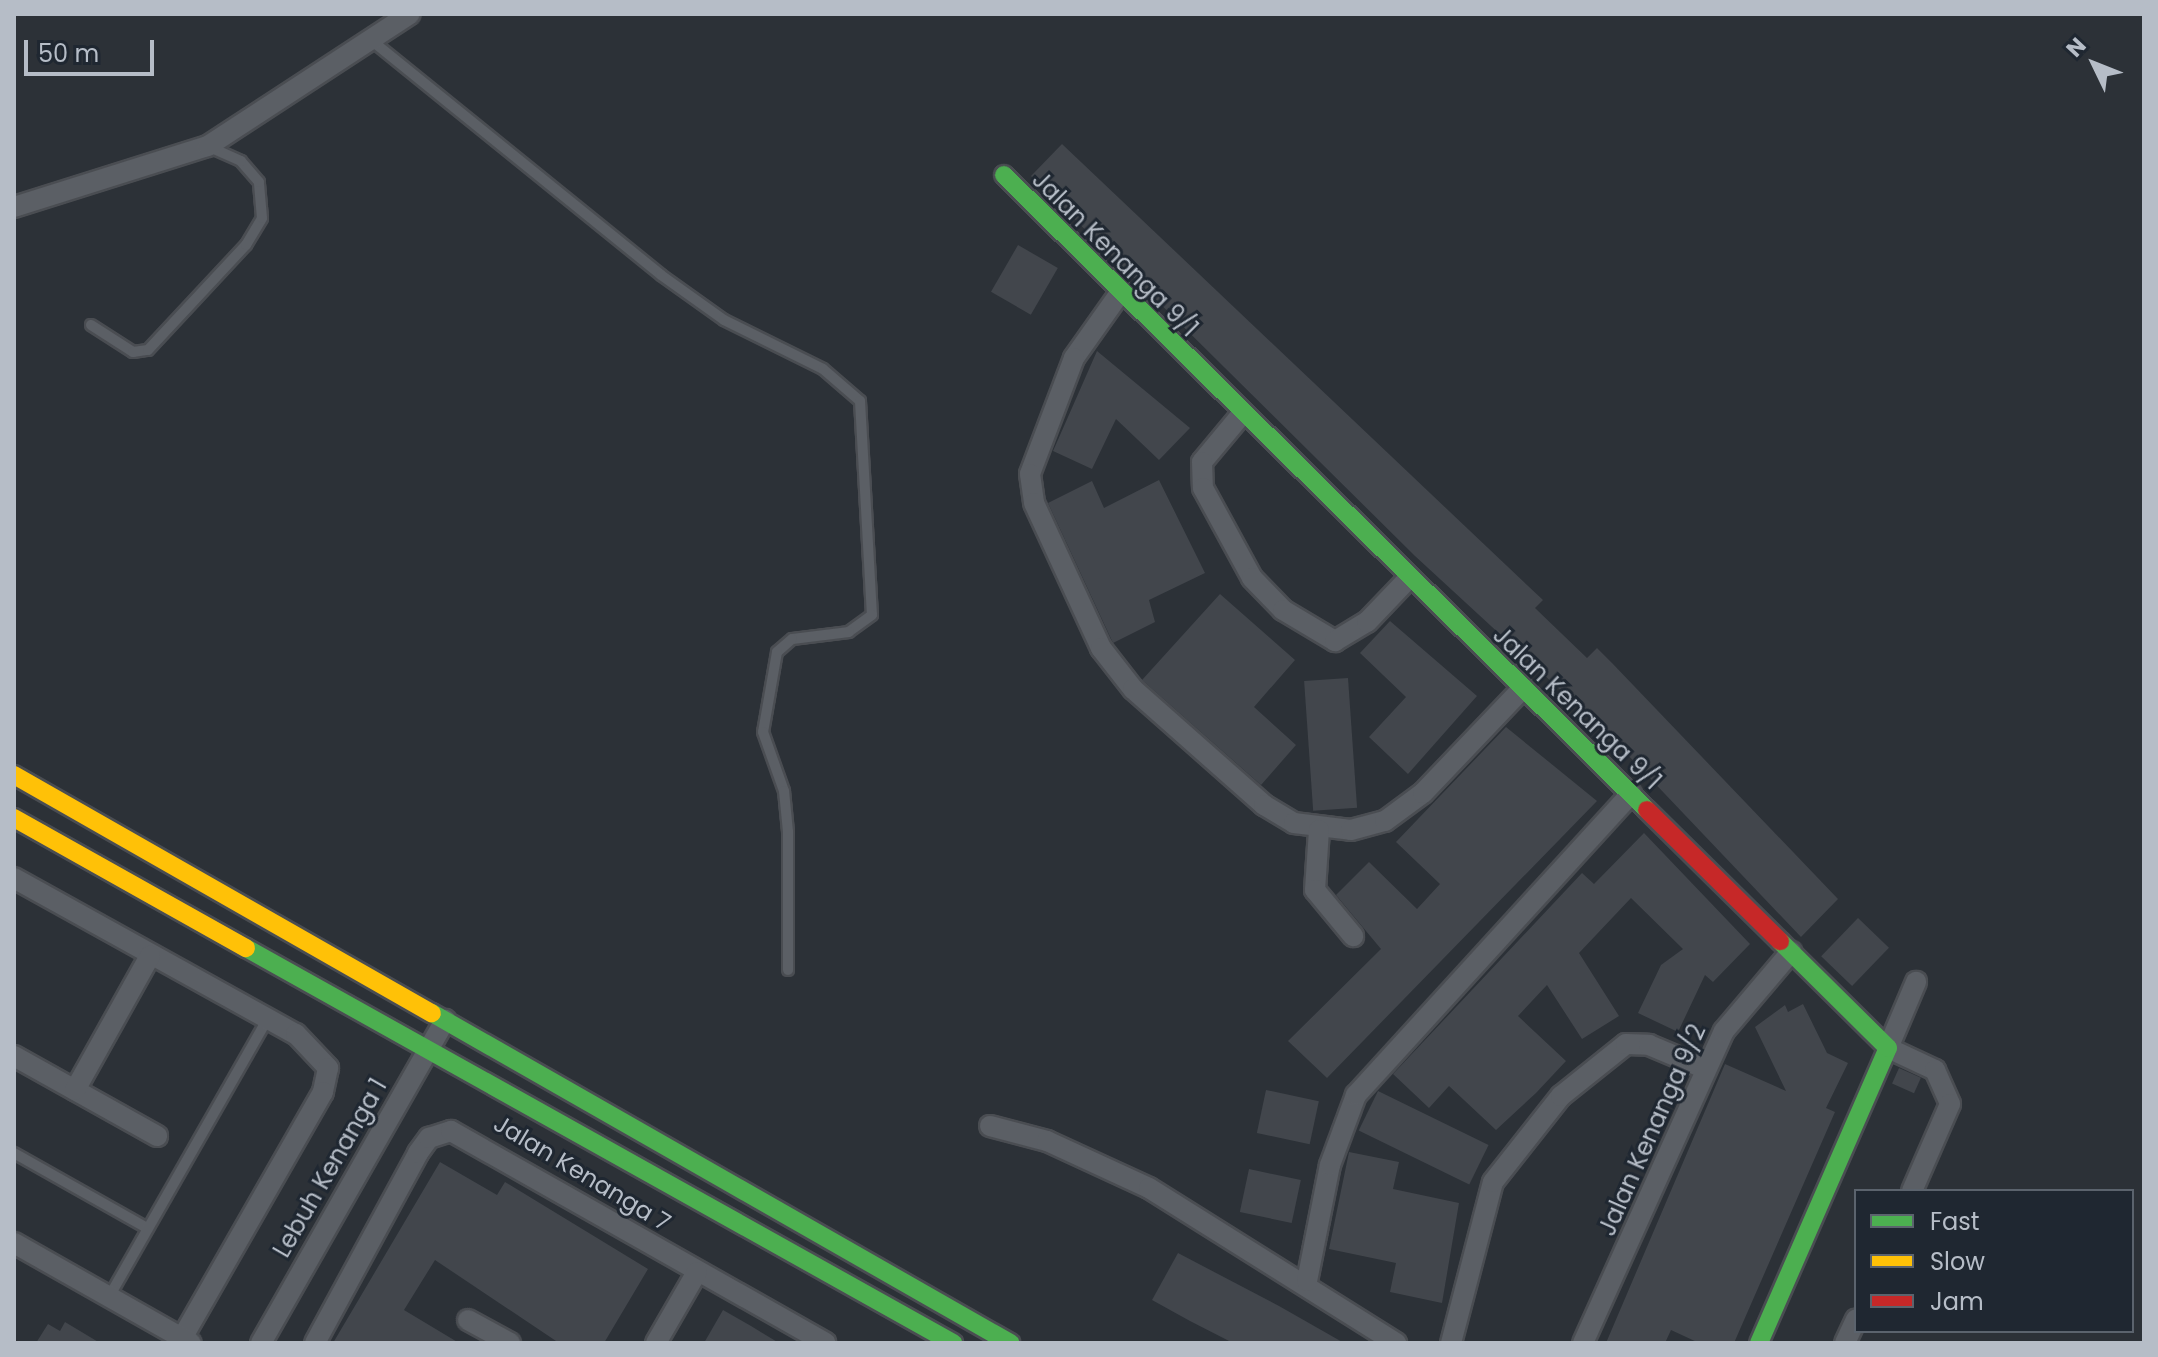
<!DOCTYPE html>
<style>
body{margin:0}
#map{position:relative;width:2158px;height:1357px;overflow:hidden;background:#2c3137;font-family:Poppins,sans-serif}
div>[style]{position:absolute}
.building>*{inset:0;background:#42464c;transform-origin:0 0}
.roads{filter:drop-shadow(2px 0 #4a4d52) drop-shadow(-2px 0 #4a4d52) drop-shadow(0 2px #4a4d52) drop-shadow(0 -2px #4a4d52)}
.lane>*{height:10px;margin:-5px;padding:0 5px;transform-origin:5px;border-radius:5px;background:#5b5f65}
.street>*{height:20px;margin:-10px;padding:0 10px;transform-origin:10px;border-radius:10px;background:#5b5f65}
.fast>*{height:18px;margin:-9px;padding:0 9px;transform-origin:9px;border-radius:9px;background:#4caf50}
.slow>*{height:18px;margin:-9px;padding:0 9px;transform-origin:9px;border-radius:9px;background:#ffc107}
.jam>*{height:18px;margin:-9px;padding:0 9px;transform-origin:9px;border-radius:9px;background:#c62828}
span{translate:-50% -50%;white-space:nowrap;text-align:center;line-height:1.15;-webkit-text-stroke:6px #1f2731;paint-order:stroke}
.street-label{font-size:24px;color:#b6bdc7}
.frame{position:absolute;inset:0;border:16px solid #b6bdc7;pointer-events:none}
.legend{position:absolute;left:1854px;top:1189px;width:280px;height:144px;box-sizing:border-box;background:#1f2731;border:2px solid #5b636d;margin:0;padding:10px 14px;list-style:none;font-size:24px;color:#b6bdc7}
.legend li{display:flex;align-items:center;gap:16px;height:40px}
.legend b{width:40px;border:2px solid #5b636d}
.north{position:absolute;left:2054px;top:24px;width:80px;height:80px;-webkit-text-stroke:6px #1f2731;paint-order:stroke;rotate:313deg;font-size:22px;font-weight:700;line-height:32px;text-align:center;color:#b6bdc7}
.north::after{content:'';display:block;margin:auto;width:28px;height:36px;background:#b6bdc7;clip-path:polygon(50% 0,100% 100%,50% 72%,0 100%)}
.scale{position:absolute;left:24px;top:40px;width:130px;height:36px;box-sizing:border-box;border:4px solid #b6bdc7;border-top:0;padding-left:10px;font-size:24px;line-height:28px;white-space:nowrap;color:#b6bdc7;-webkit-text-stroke:6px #1f2731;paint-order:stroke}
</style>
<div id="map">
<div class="building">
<i style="clip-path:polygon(1062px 144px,1527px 585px,1543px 600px,1535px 608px,1587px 658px,1597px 648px,1612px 663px,1838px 899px,1801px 937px,1606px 732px,1415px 556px,1031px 176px)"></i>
<i style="left:1018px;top:245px;width:46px;height:54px;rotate:30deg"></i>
<i style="clip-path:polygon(1097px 351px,1190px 428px,1159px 460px,1116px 419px,1092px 469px,1053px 451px)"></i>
<i style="clip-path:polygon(1159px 480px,1205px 573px,1149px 600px,1155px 622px,1113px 643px,1048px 503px,1092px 481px,1104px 508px)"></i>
<i style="clip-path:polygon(1220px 594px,1295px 660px,1254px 707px,1296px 745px,1261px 785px,1142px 680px)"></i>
<i style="clip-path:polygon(1390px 621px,1477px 696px,1408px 774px,1369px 737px,1406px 697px,1360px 653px)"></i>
<i style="left:1348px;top:678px;width:130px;height:44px;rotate:86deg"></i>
<i style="clip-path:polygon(1506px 727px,1597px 801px,1327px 1078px,1288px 1041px,1381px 949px,1336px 895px,1369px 862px,1417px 909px,1440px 884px,1396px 842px)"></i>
<i style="clip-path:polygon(1644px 833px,1750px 944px,1713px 982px,1705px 975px,1678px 1032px,1638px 1013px,1661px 965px,1683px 949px,1631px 898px,1579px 953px,1619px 1016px,1582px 1039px,1547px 985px,1518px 1016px,1566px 1061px,1536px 1093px,1496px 1130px,1449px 1086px,1429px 1108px,1393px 1074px,1582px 873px,1594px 884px)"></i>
<i style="left:1858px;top:918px;width:43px;height:53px;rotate:44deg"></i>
<i style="clip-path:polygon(1803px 1004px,1827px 1053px,1848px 1063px,1826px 1108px,1835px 1112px,1734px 1343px,1699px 1343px,1671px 1330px,1665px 1343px,1606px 1343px,1725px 1064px,1786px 1091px,1755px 1027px,1785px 1005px,1788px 1012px)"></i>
<i style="left:1899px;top:1068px;width:24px;height:17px;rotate:24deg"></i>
<i style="left:1266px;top:1090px;width:54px;height:44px;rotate:12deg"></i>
<i style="left:1378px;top:1091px;width:123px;height:44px;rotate:26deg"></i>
<i style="clip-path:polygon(1349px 1152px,1399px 1162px,1393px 1189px,1459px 1203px,1442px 1303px,1390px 1292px,1396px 1263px,1329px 1249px)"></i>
<i style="clip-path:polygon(440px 1162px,497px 1195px,505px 1182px,648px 1269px,604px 1343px,559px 1343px,435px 1260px,404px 1310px,459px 1343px,333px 1343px)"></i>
<i style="left:1249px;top:1169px;width:53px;height:44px;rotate:12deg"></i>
<i style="clip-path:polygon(1178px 1253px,1279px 1306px,1344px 1343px,1233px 1343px,1190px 1321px,1152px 1300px)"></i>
<i style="clip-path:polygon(723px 1310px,751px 1326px,779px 1343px,704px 1343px)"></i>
<i style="clip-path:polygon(65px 1322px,100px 1343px,36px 1343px,48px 1324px,60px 1331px)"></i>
</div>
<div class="roads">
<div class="lane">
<i style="left:371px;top:40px;width:373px;rotate:39deg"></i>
<i style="left:661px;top:275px;width:77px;rotate:35.5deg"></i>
<i style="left:724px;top:320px;width:110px;rotate:26.3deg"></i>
<i style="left:823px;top:369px;width:49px;rotate:40.9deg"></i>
<i style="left:860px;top:401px;width:214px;rotate:86.8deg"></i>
<i style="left:872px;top:615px;width:29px;rotate:144deg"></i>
<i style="left:849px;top:632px;width:57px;rotate:173deg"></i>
<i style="left:792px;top:639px;width:20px;rotate:139deg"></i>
<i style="left:777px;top:652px;width:81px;rotate:99.9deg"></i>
<i style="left:763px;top:732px;width:63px;rotate:70.4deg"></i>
<i style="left:784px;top:791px;width:41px;rotate:84.4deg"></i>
<i style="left:788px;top:832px;width:138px;rotate:90deg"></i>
<i style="left:91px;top:325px;width:50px;rotate:32.7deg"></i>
<i style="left:133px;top:352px;width:15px;rotate:-8deg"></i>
<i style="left:148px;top:350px;width:144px;rotate:-47deg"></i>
<i style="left:246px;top:245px;width:31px;rotate:-59deg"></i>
<i style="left:262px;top:218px;width:36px;rotate:-95deg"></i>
<i style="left:259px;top:182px;width:28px;rotate:-131deg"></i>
<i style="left:241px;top:161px;width:36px;rotate:-156deg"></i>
<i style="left:14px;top:1153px;width:153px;rotate:29.4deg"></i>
<i style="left:109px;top:1297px;width:321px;rotate:-60.3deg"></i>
</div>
<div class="street">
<i style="left:14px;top:207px;width:203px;rotate:-17.5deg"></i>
<i style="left:208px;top:146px;width:241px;rotate:-33.2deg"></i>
<i style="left:1120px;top:293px;width:80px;rotate:125.3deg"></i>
<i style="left:1074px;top:358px;width:124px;rotate:110.8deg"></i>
<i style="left:1030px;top:474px;width:29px;rotate:82deg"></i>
<i style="left:1034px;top:503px;width:160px;rotate:65.2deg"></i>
<i style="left:1101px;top:648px;width:52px;rotate:52deg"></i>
<i style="left:1133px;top:689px;width:175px;rotate:41.5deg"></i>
<i style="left:1264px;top:805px;width:35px;rotate:31deg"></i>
<i style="left:1294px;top:823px;width:57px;rotate:7deg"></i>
<i style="left:1351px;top:830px;width:35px;rotate:-15deg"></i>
<i style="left:1385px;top:821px;width:47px;rotate:-36.4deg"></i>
<i style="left:1423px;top:793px;width:145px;rotate:-46.4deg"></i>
<i style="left:1242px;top:414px;width:62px;rotate:129.8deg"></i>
<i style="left:1202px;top:462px;width:26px;rotate:88deg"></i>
<i style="left:1203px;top:488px;width:102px;rotate:61.4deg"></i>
<i style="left:1252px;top:578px;width:45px;rotate:45.9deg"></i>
<i style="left:1283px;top:610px;width:61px;rotate:30.8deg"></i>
<i style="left:1335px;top:641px;width:37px;rotate:-31deg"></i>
<i style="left:1367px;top:622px;width:61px;rotate:-46.3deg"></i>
<i style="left:1319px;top:830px;width:60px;rotate:93.8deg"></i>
<i style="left:1315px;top:890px;width:60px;rotate:50.4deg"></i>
<i style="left:14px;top:878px;width:322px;rotate:29deg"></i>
<i style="left:296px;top:1034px;width:47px;rotate:46.7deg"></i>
<i style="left:328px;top:1068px;width:25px;rotate:102deg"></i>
<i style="left:323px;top:1092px;width:289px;rotate:119.8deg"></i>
<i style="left:1888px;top:1048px;width:52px;rotate:25.1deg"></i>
<i style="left:1935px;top:1070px;width:37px;rotate:66deg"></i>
<i style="left:1950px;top:1104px;width:95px;rotate:113.6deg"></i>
<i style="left:1888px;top:1048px;width:72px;rotate:-67deg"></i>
<i style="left:14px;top:1056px;width:164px;rotate:29.2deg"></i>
<i style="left:75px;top:1090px;width:154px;rotate:-60.8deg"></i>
<i style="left:990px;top:1126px;width:59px;rotate:14.7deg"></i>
<i style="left:1047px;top:1141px;width:112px;rotate:24.7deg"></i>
<i style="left:1149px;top:1188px;width:292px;rotate:32.1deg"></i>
<i style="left:14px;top:1243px;width:203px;rotate:29.5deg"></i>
<i style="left:1307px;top:1281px;width:118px;rotate:-78.8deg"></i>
<i style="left:1330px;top:1165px;width:75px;rotate:-69.6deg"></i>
<i style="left:1356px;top:1095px;width:408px;rotate:-47.6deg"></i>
<i style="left:468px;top:1320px;width:48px;rotate:28.7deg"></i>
<i style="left:261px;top:1343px;width:372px;rotate:-60.3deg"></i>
<i style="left:315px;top:1343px;width:216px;rotate:-61.5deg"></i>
<i style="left:418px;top:1153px;width:19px;rotate:-54deg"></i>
<i style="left:429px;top:1138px;width:23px;rotate:-18deg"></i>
<i style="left:451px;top:1131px;width:430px;rotate:29.5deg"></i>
<i style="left:656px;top:1343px;width:82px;rotate:-60deg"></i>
<i style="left:1451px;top:1343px;width:166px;rotate:-75.4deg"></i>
<i style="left:1493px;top:1182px;width:110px;rotate:-51.7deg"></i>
<i style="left:1561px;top:1096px;width:83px;rotate:-38.7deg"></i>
<i style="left:1626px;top:1044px;width:23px;rotate:2deg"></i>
<i style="left:1649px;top:1045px;width:60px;rotate:22.7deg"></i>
<i style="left:1583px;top:1343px;width:342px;rotate:-65.7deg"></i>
<i style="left:1724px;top:1031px;width:104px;rotate:-49.7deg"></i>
<i style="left:1845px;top:1343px;width:26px;rotate:-65deg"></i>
</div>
<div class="fast">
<i style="left:1004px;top:175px;width:904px;rotate:44.64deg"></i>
<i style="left:246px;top:948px;width:810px;rotate:29.19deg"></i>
<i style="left:432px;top:1013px;width:666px;rotate:29.72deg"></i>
<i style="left:1759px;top:1343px;width:322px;rotate:-66.4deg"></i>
<i style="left:1888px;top:1048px;width:152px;rotate:-135.3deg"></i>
</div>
<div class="slow">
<i style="left:14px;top:775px;width:481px;rotate:29.7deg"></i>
<i style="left:14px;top:818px;width:266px;rotate:29.3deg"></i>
</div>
<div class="jam">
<i style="left:1647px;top:810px;width:187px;rotate:44.6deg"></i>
</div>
</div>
<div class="street-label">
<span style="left:1115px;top:254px;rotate:45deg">Jalan Kenanga 9/1</span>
<span style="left:1577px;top:708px;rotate:44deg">Jalan Kenanga 9/1</span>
<span style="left:1652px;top:1130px;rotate:-66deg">Jalan Kenanga 9/2</span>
<span style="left:330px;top:1168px;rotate:-60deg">Lebuh Kenanga 1</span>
<span style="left:582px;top:1173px;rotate:31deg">Jalan Kenanga 7</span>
</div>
<div class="frame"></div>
<ul class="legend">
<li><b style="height:10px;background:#4caf50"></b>Fast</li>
<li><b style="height:10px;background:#ffc107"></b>Slow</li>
<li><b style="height:10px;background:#c62828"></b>Jam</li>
</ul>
<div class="north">N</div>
<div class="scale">50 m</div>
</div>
